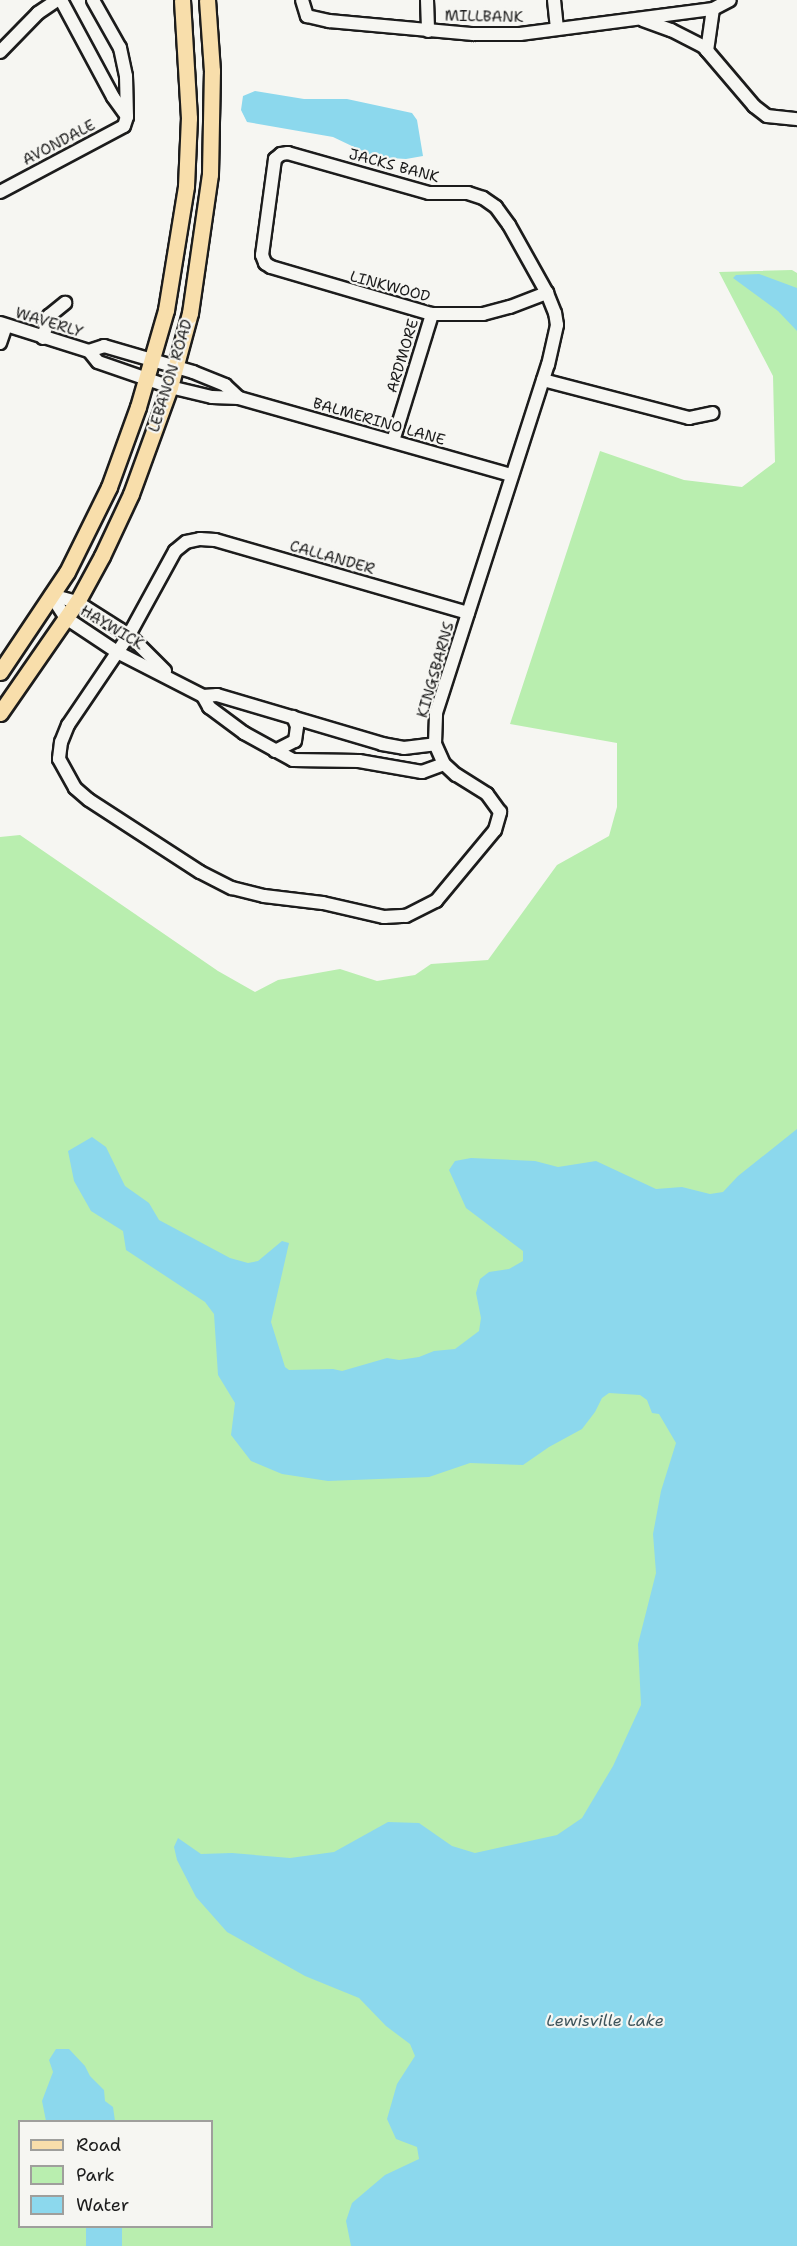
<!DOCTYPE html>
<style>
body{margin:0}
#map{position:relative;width:797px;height:2246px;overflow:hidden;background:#f6f6f2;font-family:"Shantell Sans",sans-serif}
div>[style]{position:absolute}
.green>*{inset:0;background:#b9eeaf}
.water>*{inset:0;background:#8cd8ed;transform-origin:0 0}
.roads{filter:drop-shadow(2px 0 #1c1c1c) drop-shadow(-2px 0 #1c1c1c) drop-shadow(0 2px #1c1c1c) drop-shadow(0 -2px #1c1c1c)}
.minor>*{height:12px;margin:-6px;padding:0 6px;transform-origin:6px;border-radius:6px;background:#f6f6f2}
.major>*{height:15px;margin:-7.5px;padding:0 7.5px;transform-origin:7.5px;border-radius:7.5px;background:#f8deab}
span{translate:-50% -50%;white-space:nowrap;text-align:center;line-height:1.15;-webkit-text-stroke:4.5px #f6f6f2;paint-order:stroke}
.street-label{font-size:15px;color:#1c1c1c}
.water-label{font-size:16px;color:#3e545b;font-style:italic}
.legend{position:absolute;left:18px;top:2120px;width:195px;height:108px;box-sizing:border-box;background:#f6f6f2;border:2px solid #9f9f9c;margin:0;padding:8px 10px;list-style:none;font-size:18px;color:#1c1c1c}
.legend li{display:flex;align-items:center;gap:12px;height:30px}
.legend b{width:30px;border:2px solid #9f9f9c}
</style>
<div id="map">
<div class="green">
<i style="clip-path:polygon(evenodd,792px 270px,797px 273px,797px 1949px,722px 2246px,0 2246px,0 837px,20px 835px,218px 971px,255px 992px,278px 980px,340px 969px,377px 981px,415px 975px,431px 964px,488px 960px,557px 865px,609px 836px,617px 807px,617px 743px,510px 724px,600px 451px,684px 480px,742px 487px,775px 462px,773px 376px,719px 272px,792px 270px,20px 2122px,212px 2122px,212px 2226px,20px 2226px,20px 2122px)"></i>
</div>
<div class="water">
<i style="clip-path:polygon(255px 91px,304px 99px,347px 99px,412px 113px,417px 120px,423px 156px,406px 159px,375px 157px,333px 137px,247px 122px,241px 110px,243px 96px)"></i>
<i style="clip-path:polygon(759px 274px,797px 288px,797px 331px,778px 311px,733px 278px,736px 275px)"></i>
<i style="clip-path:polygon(797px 1129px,797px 2246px,351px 2246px,346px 2221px,352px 2203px,385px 2175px,419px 2159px,417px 2147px,396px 2139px,387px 2119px,397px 2084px,415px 2056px,410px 2044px,386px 2026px,359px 1998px,305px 1976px,227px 1932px,196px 1897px,177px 1860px,174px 1847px,178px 1838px,201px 1854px,232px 1853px,290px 1858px,334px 1852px,388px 1822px,419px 1823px,452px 1846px,475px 1853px,557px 1835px,582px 1818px,613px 1766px,641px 1705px,638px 1644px,656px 1573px,653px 1534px,661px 1491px,676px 1443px,659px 1414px,652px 1413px,647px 1400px,640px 1395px,609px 1393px,602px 1398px,595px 1412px,582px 1429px,549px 1447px,523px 1465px,470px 1463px,429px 1477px,328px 1481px,282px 1474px,251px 1461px,231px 1435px,235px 1403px,218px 1375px,214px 1314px,205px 1302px,126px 1250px,123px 1231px,91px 1211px,74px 1181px,68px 1151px,92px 1137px,106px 1147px,125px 1186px,149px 1203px,159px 1220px,230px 1258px,248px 1263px,258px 1261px,282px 1241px,289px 1243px,271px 1322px,285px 1367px,289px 1370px,333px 1369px,342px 1371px,387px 1358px,399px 1360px,419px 1357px,434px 1351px,455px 1349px,479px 1331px,481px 1318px,476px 1293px,480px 1279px,489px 1272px,509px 1269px,523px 1261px,523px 1251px,466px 1208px,449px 1170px,455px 1161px,471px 1158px,535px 1161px,558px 1167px,596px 1161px,656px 1189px,682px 1187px,710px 1194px,723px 1192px,738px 1176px)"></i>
<i style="clip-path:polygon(56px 2049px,69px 2049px,85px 2066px,90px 2076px,104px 2090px,105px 2101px,113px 2107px,115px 2121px,46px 2121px,42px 2101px,53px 2072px,49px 2060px)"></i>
<i style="left:86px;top:2227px;width:36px;height:19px"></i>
</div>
<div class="roads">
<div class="minor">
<i style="left:61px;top:0;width:110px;rotate:61.8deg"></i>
<i style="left:113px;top:97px;width:24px;rotate:54deg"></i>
<i style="left:302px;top:0;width:17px;rotate:73deg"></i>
<i style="left:307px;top:16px;width:23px;rotate:13deg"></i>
<i style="left:329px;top:21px;width:145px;rotate:5.2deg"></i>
<i style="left:473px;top:34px;width:47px"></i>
<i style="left:520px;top:34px;width:195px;rotate:-7.4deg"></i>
<i style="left:713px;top:9px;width:19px;rotate:-28deg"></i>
<i style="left:427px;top:0;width:31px;rotate:88deg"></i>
<i style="left:554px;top:0;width:29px;rotate:84deg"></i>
<i style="left:643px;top:20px;width:30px;rotate:20deg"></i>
<i style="left:671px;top:30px;width:36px;rotate:27deg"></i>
<i style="left:703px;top:46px;width:79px;rotate:49.6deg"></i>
<i style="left:754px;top:106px;width:16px;rotate:38deg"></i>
<i style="left:767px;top:116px;width:30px;rotate:6deg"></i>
<i style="left:707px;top:51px;width:42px;rotate:-81.9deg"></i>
<i style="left:0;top:52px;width:54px;rotate:-45.7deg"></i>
<i style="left:38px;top:13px;width:23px;rotate:-34deg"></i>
<i style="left:0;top:192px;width:140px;rotate:-28deg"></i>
<i style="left:124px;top:126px;width:9px;rotate:-72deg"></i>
<i style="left:127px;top:117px;width:41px;rotate:-91.4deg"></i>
<i style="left:126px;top:76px;width:29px;rotate:-102deg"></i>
<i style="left:120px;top:48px;width:55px;rotate:-119.4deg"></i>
<i style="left:0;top:323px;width:93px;rotate:17.5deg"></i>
<i style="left:89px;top:351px;width:16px;rotate:-18deg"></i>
<i style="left:104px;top:346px;width:93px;rotate:16.3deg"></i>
<i style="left:193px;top:372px;width:35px;rotate:22deg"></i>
<i style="left:225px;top:385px;width:19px;rotate:43deg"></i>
<i style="left:43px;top:338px;width:23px;rotate:-75deg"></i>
<i style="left:49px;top:316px;width:21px;rotate:-39deg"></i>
<i style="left:0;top:343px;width:18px;rotate:-71deg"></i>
<i style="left:89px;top:351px;width:14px;rotate:51deg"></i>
<i style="left:98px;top:362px;width:76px;rotate:19.1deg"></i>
<i style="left:170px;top:387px;width:43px;rotate:13.4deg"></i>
<i style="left:212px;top:397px;width:27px;rotate:2deg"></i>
<i style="left:239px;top:398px;width:283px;rotate:15.8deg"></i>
<i style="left:543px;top:380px;width:151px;rotate:14.6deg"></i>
<i style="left:689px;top:418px;width:24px;rotate:-12deg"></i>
<i style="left:393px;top:441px;width:133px;rotate:-72.9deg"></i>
<i style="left:51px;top:595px;width:27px;rotate:57deg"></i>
<i style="left:66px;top:618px;width:61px;rotate:33.7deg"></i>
<i style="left:117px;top:652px;width:97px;rotate:27.1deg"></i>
<i style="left:203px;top:696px;width:13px;rotate:61deg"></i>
<i style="left:209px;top:707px;width:44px;rotate:36.6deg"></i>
<i style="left:244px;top:733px;width:56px;rotate:28.9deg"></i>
<i style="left:293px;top:760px;width:66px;rotate:0.9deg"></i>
<i style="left:359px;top:761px;width:64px;rotate:9.9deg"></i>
<i style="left:422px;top:772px;width:23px;rotate:-20deg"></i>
<i style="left:51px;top:595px;width:27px;rotate:15deg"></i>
<i style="left:77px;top:602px;width:62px;rotate:32.4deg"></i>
<i style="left:129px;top:635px;width:51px;rotate:45deg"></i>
<i style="left:468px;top:613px;width:263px;rotate:-163.9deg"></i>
<i style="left:215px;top:540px;width:15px;rotate:-176deg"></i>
<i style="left:200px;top:539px;width:14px;rotate:168deg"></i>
<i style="left:186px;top:542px;width:14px;rotate:141deg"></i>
<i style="left:175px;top:551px;width:96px;rotate:118.7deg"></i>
<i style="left:129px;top:635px;width:109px;rotate:124.1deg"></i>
<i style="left:68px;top:725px;width:18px;rotate:112deg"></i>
<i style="left:61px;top:742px;width:17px;rotate:97deg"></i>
<i style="left:59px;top:759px;width:33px;rotate:61deg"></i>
<i style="left:75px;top:788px;width:18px;rotate:41deg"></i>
<i style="left:89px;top:800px;width:132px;rotate:33deg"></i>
<i style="left:200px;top:872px;width:36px;rotate:27deg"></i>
<i style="left:232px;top:888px;width:33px;rotate:14deg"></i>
<i style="left:264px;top:896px;width:59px;rotate:6.8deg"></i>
<i style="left:323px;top:903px;width:63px;rotate:12.9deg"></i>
<i style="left:384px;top:917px;width:22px;rotate:-3deg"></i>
<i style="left:406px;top:916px;width:34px;rotate:-27deg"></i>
<i style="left:436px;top:901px;width:92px;rotate:-50.3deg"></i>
<i style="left:495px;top:830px;width:19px;rotate:-74deg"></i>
<i style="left:500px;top:812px;width:22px;rotate:-126deg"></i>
<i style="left:487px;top:794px;width:36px;rotate:-148deg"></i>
<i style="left:456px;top:775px;width:16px;rotate:-137deg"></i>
<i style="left:444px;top:764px;width:22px;rotate:-114deg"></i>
<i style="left:435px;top:744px;width:31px;rotate:-88deg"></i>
<i style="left:436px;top:713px;width:366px;rotate:-72.2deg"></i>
<i style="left:548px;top:365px;width:41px;rotate:-77.3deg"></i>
<i style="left:557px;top:325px;width:12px;rotate:-99deg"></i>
<i style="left:555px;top:313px;width:22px;rotate:-112deg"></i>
<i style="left:547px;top:293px;width:78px;rotate:-119.2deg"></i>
<i style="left:509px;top:225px;width:22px;rotate:-126deg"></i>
<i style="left:496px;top:207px;width:16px;rotate:-145deg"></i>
<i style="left:483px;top:198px;width:16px;rotate:-162deg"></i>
<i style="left:468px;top:193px;width:39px;rotate:180deg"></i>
<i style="left:429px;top:193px;width:147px;rotate:-164.2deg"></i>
<i style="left:288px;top:153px;width:7px;rotate:172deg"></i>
<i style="left:281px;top:154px;width:8px;rotate:140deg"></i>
<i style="left:275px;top:159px;width:97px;rotate:97.7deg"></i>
<i style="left:262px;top:255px;width:9px;rotate:69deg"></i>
<i style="left:265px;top:263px;width:7px;rotate:34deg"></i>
<i style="left:271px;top:267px;width:168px;rotate:16.3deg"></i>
<i style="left:432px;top:314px;width:51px"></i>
<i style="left:483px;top:314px;width:28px;rotate:-15deg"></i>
<i style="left:510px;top:307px;width:40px;rotate:-21deg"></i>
<i style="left:203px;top:696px;width:14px;rotate:-4deg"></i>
<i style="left:217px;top:695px;width:172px;rotate:16.5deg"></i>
<i style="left:382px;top:744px;width:22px;rotate:10deg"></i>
<i style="left:404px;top:748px;width:31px;rotate:-7deg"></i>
<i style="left:275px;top:751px;width:22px;rotate:-27deg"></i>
<i style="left:295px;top:741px;width:15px;rotate:-82deg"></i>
<i style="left:297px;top:726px;width:10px;rotate:-114deg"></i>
</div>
<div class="major">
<i style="left:0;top:672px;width:120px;rotate:-56.2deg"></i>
<i style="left:67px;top:572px;width:95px;rotate:-63.7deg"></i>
<i style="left:109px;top:487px;width:85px;rotate:-70.1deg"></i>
<i style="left:138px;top:407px;width:101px;rotate:-73.9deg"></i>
<i style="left:166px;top:310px;width:126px;rotate:-80.8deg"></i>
<i style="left:186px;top:186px;width:68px;rotate:-87.5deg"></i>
<i style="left:189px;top:118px;width:118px;rotate:-93.4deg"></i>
<i style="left:0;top:713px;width:135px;rotate:-55.3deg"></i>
<i style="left:77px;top:602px;width:52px;rotate:-61.5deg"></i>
<i style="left:102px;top:556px;width:68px;rotate:-64.9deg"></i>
<i style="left:131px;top:494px;width:114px;rotate:-70deg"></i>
<i style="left:170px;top:387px;width:77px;rotate:-74.9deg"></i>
<i style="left:190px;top:313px;width:140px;rotate:-81.8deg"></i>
<i style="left:210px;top:174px;width:103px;rotate:-88.9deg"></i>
<i style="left:212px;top:71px;width:71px;rotate:-94deg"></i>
</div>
</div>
<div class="street-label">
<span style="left:484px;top:17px;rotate:1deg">MILLBANK</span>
<span style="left:59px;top:143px;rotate:-28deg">AVONDALE</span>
<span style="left:394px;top:166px;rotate:15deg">JACKS BANK</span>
<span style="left:390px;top:287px;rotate:15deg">LINKWOOD</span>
<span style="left:49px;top:323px;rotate:17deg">WAVERLY</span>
<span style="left:403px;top:356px;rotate:-73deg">ARDMORE</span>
<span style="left:171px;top:376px;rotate:-73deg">LEBANON ROAD</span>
<span style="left:379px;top:422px;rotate:16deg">BALMERINO LANE</span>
<span style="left:332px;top:558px;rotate:16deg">CALLANDER</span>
<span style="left:112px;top:628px;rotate:31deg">HAYWICK</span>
<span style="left:436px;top:670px;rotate:-74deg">KINGSBARNS</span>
</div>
<div class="water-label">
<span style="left:605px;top:2021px">Lewisville Lake</span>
</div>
<ul class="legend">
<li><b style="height:8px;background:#f8deab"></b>Road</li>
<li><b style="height:16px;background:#b9eeaf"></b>Park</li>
<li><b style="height:16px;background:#8cd8ed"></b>Water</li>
</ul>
</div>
